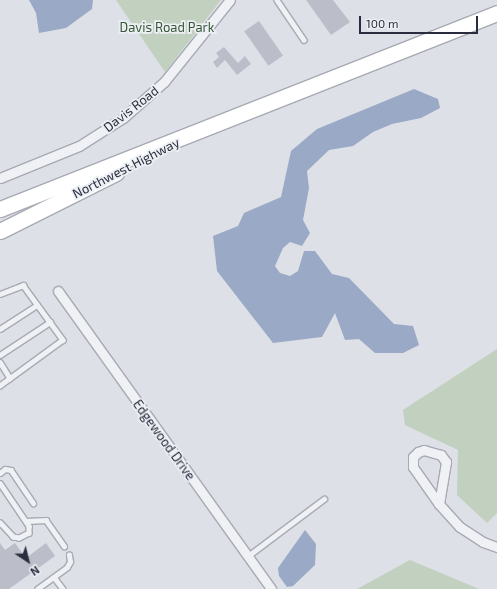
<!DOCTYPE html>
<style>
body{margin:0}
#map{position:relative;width:497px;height:589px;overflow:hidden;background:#dde0e6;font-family:"Exo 2",sans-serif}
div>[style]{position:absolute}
.green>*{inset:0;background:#c1d0bf}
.water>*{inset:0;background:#9aa9c5}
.building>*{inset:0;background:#bbbec9;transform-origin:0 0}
.roads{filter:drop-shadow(1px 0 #a7aab3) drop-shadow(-1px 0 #a7aab3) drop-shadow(0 1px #a7aab3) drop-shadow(0 -1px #a7aab3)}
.service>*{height:4.5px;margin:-2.25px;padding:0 2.25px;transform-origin:2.25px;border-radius:2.25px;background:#f0f1f5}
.minor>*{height:9px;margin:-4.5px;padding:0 4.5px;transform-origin:4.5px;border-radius:4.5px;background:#f0f1f5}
.primary>*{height:15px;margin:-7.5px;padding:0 7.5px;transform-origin:7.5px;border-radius:7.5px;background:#fff}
span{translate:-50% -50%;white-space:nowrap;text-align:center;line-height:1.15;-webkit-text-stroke:3.5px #eceff4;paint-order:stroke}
.park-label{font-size:13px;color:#375736}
.street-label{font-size:13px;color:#282c3c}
.north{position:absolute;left:8px;top:541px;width:40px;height:40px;-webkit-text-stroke:3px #eceff4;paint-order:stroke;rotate:145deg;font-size:11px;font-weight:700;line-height:16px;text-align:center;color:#282c3c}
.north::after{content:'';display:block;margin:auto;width:14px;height:18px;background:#282c3c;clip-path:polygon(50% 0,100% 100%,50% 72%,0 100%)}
.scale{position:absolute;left:359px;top:16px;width:119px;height:18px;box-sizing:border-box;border:2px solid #282c3c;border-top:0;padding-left:5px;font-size:12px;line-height:14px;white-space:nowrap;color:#282c3c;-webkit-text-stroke:3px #eceff4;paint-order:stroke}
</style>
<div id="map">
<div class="green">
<i style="clip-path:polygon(116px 0,221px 0,165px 72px)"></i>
<i style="clip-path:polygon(497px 349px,497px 513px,487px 523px,457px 495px,458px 450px,405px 425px,403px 410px)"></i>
<i style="clip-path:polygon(410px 560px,479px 589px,357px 589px)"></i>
</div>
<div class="water">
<i style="clip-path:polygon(29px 0,93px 0,92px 9px,66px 28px,39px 33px,36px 13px)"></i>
<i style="clip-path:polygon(414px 89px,438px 99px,440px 108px,421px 118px,392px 124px,373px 132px,353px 146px,329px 150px,307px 171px,309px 188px,303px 220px,310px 233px,302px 246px,290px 242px,283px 248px,275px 266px,280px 273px,290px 276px,298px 271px,304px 251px,315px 251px,332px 274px,349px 278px,394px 324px,413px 326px,419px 345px,403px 353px,375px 353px,359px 339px,345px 340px,335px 313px,322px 337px,273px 343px,217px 271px,213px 236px,238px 226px,244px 213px,281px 197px,291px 151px,317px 129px)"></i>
<i style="clip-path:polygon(305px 530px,316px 544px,315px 565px,293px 586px,287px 587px,279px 576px,278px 568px)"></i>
</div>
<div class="building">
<i style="clip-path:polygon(306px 0,333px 0,350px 22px,331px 35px)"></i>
<i style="left:259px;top:21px;width:42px;height:18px;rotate:55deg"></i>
<i style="clip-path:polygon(224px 47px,238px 63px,245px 56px,251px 64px,237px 75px,225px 60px,217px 68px,213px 62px,219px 57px,216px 53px)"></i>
<i style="clip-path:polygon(0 543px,5px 550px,15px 543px,26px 558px,46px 543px,55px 556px,9px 589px,0 589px)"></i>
</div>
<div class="roads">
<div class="service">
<i style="left:277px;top:0;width:48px;rotate:56deg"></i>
<i style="left:0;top:294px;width:25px;rotate:-21deg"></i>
<i style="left:23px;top:285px;width:68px;rotate:54deg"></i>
<i style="left:63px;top:340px;width:78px;rotate:143.9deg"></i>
<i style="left:0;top:329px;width:44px;rotate:-33deg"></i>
<i style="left:0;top:355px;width:60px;rotate:-33.4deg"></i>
<i style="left:0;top:362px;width:19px;rotate:58deg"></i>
<i style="left:0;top:473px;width:6px;rotate:-39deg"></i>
<i style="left:5px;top:469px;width:6px;rotate:9deg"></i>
<i style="left:11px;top:470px;width:40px;rotate:56deg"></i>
<i style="left:0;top:483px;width:52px;rotate:56deg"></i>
<i style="left:29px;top:526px;width:7px;rotate:90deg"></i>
<i style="left:29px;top:533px;width:11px;rotate:153deg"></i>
<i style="left:19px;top:538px;width:6px;rotate:-171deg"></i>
<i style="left:13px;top:537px;width:19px;rotate:-133deg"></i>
<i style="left:26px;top:521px;width:20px;rotate:-3deg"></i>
<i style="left:46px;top:520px;width:32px;rotate:55deg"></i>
<i style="left:248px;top:556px;width:95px;rotate:-36.9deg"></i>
<i style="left:54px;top:577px;width:15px;rotate:53deg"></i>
<i style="left:37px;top:589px;width:37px;rotate:-36deg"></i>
<i style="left:67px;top:567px;width:6px;rotate:-59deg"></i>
<i style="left:70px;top:562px;width:7px;rotate:-98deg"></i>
</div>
<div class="minor">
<i style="left:0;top:178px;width:85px;rotate:-22.1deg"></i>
<i style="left:79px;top:146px;width:52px;rotate:-32.5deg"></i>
<i style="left:123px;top:118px;width:55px;rotate:-41.3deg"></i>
<i style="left:164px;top:82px;width:105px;rotate:-51.2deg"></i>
<i style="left:58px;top:291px;width:366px;rotate:54.4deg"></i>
<i style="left:439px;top:504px;width:43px;rotate:-80.5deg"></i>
<i style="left:446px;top:462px;width:9px;rotate:-126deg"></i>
<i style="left:441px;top:455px;width:18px;rotate:-164deg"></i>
<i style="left:424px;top:450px;width:6px;rotate:162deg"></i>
<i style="left:418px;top:452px;width:7px;rotate:135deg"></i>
<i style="left:413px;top:457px;width:10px;rotate:90deg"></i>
<i style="left:413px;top:467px;width:45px;rotate:54.9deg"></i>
<i style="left:439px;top:504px;width:31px;rotate:48deg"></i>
<i style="left:460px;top:527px;width:27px;rotate:33deg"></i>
<i style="left:483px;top:542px;width:15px;rotate:20deg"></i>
</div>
<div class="primary">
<i style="left:0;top:209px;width:534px;rotate:-21.52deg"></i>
<i style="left:0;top:231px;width:130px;rotate:-26.6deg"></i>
</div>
</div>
<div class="park-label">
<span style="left:167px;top:27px">Davis Road Park</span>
</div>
<div class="street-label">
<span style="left:131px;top:109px;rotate:-38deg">Davis Road</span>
<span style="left:126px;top:168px;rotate:-27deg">Northwest Highway</span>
<span style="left:164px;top:440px;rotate:54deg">Edgewood Drive</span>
</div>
<div class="north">N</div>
<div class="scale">100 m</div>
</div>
